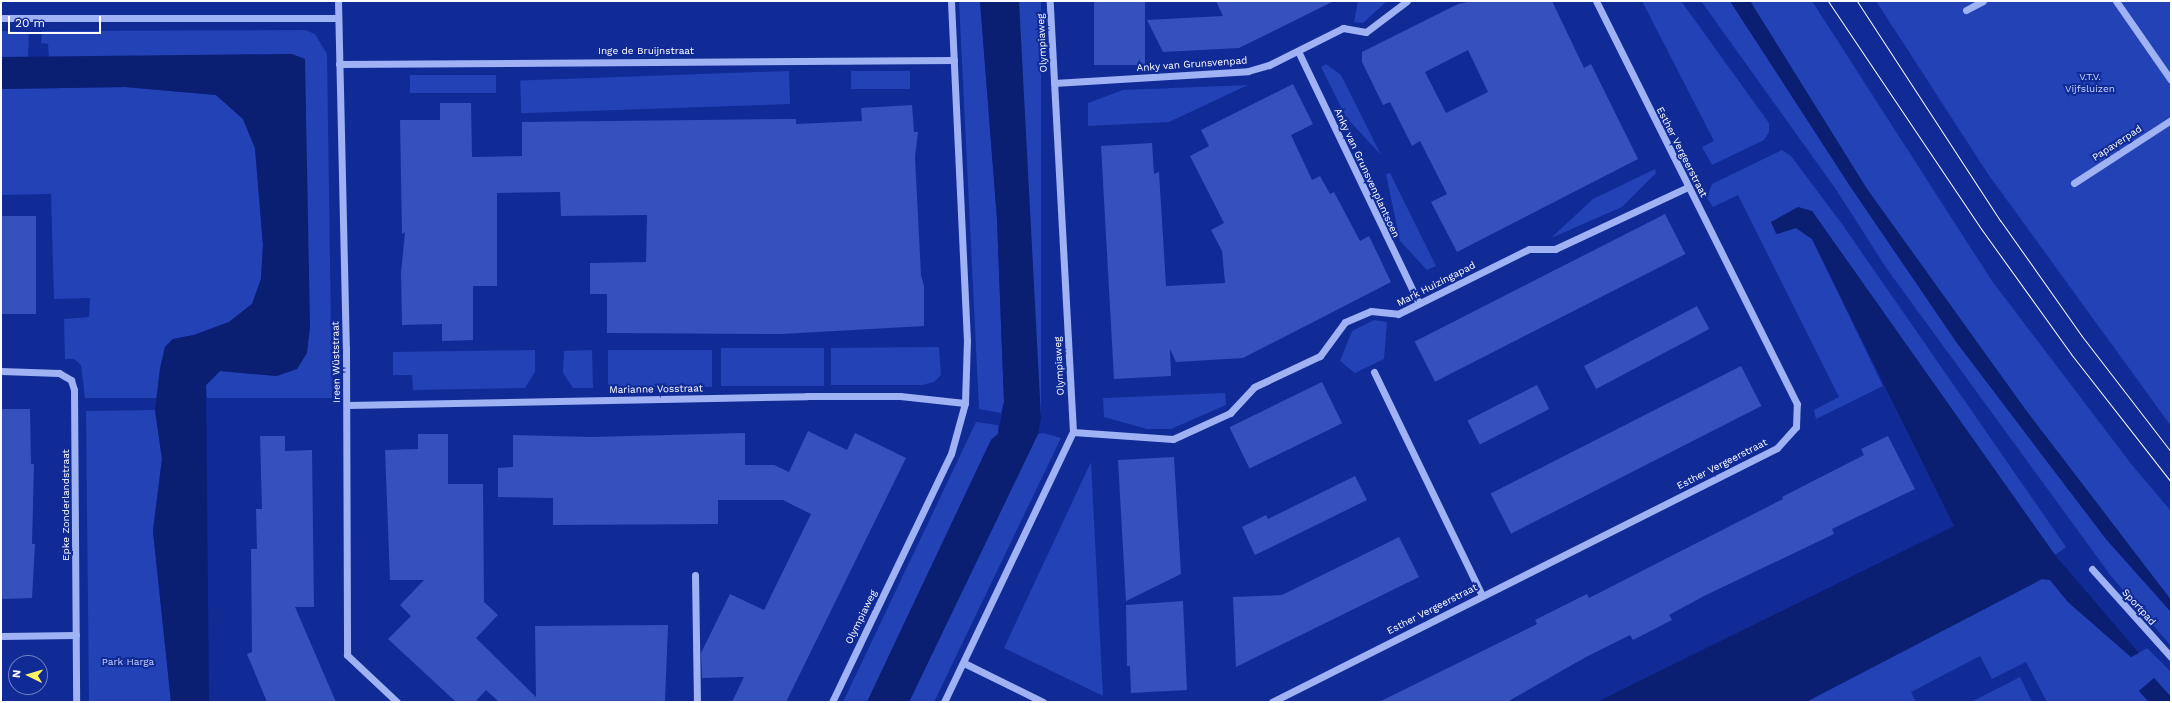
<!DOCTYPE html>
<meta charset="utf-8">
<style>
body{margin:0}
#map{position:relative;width:2172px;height:703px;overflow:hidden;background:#102b96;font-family:"Work Sans",sans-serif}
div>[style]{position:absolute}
.green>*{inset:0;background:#2242b5;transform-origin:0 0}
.water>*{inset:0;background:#0a1e72}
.building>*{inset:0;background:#3451bc;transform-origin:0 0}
.minor>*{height:7px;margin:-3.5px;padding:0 3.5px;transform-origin:3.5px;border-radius:3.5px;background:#9fb2f4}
.tram>*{height:1px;margin:-0.5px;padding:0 0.5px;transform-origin:0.5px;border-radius:0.5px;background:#fff}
span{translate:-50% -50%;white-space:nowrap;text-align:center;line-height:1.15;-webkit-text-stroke:4px #102b96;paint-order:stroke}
.street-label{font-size:10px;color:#fff}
.park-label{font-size:10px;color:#c7d3fe}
.frame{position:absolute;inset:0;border:2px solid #fff;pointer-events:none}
.north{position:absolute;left:8px;top:655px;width:40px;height:40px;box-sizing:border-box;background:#102b96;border:1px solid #7080c0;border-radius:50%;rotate:275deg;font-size:11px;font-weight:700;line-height:16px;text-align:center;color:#fff}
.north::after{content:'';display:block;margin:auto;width:14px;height:18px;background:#fff762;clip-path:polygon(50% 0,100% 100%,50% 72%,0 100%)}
.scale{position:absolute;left:8px;top:16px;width:93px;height:18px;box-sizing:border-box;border:2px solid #fff;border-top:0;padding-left:5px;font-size:12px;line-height:14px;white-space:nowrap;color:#fff;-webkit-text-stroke:3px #102b96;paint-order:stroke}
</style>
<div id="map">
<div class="green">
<i style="clip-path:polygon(959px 1px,980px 1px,997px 219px,1004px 402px,1001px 413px,979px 409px)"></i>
<i style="left:1019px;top:1px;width:22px;height:418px"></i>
<i style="clip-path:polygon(1358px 1px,1387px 1px,1363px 23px,1354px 22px)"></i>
<i style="clip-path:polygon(1642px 1px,1681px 1px,1769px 123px,1769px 132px,1764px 140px,1712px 165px,1702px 147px,1714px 141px)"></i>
<i style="clip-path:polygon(1701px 1px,1730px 1px,1850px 186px,1957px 343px,2106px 539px,2171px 612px,2171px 646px,2111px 576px,1887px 269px,1835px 188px)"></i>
<i style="clip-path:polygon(1750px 1px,1812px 1px,1992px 281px,2132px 465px,2171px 511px,2171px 600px,2025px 409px,1867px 189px)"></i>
<i style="clip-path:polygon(1876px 1px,2171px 1px,2171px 426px,1988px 174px)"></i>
<i style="clip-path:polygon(305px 30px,315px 34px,327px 54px,332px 398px,207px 398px,206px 385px,220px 371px,277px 376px,292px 54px,49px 58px,48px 44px,41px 43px,42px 31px)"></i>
<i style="left:1px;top:31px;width:28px;height:26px;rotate:2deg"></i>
<i style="clip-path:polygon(1326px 64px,1341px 75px,1381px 155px,1346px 117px,1321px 67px)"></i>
<i style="left:789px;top:71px;width:33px;height:269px;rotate:88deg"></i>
<i style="left:851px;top:71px;width:59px;height:18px"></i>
<i style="left:410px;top:75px;width:86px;height:18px"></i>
<i style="clip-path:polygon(1248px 85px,1169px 122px,1088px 126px,1088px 103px,1123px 90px)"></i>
<i style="clip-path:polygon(125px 87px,216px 95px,243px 119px,255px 148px,263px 245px,261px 279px,252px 304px,229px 322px,194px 335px,173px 339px,165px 347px,157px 398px,85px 398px,81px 365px,74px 359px,65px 359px,64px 319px,89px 317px,90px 298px,54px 299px,51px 194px,1px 195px,1px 89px)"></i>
<i style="clip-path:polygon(1782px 150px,1791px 156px,1842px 224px,2066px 547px,2055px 555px,1812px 211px,1771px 222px,1776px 234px,1796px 228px,1812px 239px,1883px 386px,1816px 419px,1814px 410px,1839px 397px,1738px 195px,1713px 207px,1707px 198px,1712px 184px)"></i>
<i style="clip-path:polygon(1655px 169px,1656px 173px,1622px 207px,1551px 238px,1593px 199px)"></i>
<i style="clip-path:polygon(1390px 173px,1436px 266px,1427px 270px,1400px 241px,1386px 174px)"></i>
<i style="clip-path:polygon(1374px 320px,1387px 322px,1384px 359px,1355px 373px,1340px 361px,1352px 331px)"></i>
<i style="clip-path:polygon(939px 347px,941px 375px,934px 382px,922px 385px,831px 385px,831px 348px)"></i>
<i style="left:824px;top:348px;width:38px;height:103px;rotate:90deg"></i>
<i style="clip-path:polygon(535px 350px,535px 372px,525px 388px,413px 390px,412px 375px,393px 375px,393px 352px)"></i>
<i style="clip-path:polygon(592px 350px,593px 388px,573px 388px,563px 373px,564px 351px)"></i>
<i style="left:608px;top:350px;width:104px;height:37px"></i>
<i style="clip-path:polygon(1225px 393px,1226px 405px,1171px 429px,1147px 429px,1104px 417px,1103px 398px)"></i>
<i style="clip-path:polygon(155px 410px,162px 459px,153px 531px,171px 702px,89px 702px,86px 411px)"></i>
<i style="clip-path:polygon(976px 422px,998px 425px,998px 434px,991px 440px,867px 702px,843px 702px)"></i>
<i style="clip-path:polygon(1043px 433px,1061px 438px,934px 702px,909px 702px,1038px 434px)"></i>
<i style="clip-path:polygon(1091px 462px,1103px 696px,1004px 648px)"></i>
<i style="clip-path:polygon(2042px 579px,2050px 580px,2068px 602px,2131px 657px,2147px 648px,2171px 672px,2171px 697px,2154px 678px,2139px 691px,2149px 702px,2047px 702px,2026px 662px,1992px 679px,1980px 656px,1911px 692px,1916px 702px,1806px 702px)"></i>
<i style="clip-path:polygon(2020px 677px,2032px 702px,1971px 702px)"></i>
</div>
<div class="water">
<i style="clip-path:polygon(980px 1px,1019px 1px,1041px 418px,1038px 434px,909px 702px,867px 702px,991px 440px,998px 434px,1004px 402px,997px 219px)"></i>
<i style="clip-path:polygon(1730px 1px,1750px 1px,1867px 189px,2025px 409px,2171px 600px,2171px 612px,2106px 539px,1957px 343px,1850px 186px)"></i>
<i style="clip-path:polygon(292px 54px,305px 59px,310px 327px,307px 353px,297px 369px,277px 376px,220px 371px,206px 385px,209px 702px,171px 702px,153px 531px,162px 459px,155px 410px,160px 368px,165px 347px,173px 339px,194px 335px,229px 322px,252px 304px,261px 279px,263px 245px,255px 148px,243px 119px,216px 95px,125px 87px,1px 89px,1px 57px)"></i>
<i style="clip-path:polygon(1798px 207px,1812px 211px,2055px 555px,2139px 653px,2131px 657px,2068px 602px,2050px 580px,2042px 579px,1806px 702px,1597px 702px,1954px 526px,1812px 239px,1796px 228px,1777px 234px,1771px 222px)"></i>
<i style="clip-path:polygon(2154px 678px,2171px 697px,2171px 702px,2149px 702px,2139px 691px)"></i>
</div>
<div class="building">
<i style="left:1094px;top:1px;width:51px;height:64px"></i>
<i style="clip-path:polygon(1216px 1px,1334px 1px,1239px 48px,1163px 52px,1147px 20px,1223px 16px)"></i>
<i style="clip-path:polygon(evenodd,1473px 1px,1552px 1px,1584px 68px,1591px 64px,1638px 159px,1457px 252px,1431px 202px,1447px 194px,1420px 141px,1412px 146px,1390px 102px,1383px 105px,1362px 62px,1362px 52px,1458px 4px,1473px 1px,1468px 50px,1488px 92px,1446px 113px,1425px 72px,1468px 50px)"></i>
<i style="clip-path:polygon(1293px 84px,1313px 124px,1291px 135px,1312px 180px,1320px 176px,1330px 194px,1334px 192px,1360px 241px,1369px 236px,1391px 282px,1243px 358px,1176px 362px,1170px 349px,1171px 376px,1114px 379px,1101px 146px,1152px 143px,1154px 174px,1159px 172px,1166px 286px,1225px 283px,1222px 251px,1211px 230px,1224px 223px,1190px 156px,1209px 146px,1201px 130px)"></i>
<i style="clip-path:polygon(440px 103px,471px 103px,472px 157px,522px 156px,522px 122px,783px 119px,796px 119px,796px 124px,862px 121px,861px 108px,912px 105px,914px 132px,918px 132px,915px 157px,921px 275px,924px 286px,924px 326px,782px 334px,607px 333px,607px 294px,590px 294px,590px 263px,646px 262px,647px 215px,561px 216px,560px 192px,497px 193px,497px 286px,473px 286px,473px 340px,442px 341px,442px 324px,402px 325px,401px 273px,405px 232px,402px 234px,400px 120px,440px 120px)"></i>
<i style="left:1665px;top:214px;width:45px;height:281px;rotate:63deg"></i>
<i style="left:1px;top:216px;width:35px;height:98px"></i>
<i style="left:1697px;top:306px;width:26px;height:128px;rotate:62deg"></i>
<i style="left:1741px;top:366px;width:45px;height:281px;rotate:63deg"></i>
<i style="left:1322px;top:382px;width:46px;height:103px;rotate:64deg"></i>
<i style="left:1537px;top:385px;width:27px;height:78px;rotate:63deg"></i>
<i style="clip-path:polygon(1px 409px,30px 409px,31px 464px,34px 464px,32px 544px,35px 544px,32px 598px,1px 599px)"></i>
<i style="clip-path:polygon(808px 431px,847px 450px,855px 433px,906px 458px,786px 702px,732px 702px,744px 677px,702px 678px,701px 653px,730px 594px,764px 610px,811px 514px,783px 500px,718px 500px,718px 524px,553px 525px,553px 498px,498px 497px,498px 468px,513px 467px,513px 435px,591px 437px,745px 433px,745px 465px,774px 465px,789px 472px)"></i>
<i style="clip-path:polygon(418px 434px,448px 434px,448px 484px,483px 484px,484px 602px,498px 615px,476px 638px,536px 697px,535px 626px,668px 625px,665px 702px,499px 702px,486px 690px,475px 702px,456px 702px,388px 639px,411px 616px,400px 605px,424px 580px,390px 580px,385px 450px,418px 449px)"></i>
<i style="clip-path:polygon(260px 436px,285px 436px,285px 451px,312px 450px,314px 607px,295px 607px,336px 702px,267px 702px,247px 654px,252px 652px,251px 549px,257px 549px,256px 509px,262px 509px)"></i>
<i style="clip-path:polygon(1888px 436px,1915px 489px,1832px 529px,1834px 534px,1706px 595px,1669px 615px,1672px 620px,1633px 640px,1630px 635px,1586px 657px,1507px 702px,1379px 702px,1537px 624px,1535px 620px,1587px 594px,1589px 598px,1783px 499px,1782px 497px,1864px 455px,1861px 449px)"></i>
<i style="clip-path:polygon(1174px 457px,1181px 574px,1126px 601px,1118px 460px)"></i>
<i style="clip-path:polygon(1355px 476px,1367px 500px,1255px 555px,1242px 527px,1266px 515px,1268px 519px)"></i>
<i style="clip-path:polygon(1399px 537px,1419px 577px,1236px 667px,1233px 597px,1282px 595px)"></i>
<i style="clip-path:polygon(1183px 601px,1187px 690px,1131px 693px,1130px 666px,1127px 666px,1126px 605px)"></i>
</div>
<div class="minor">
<i style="left:338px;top:1px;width:347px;rotate:88.7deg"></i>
<i style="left:346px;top:348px;width:307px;rotate:89.8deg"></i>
<i style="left:347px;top:655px;width:69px;rotate:43.2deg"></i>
<i style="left:2116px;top:1px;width:96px;rotate:55.2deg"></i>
<i style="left:1966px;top:10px;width:19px;rotate:-28deg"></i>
<i style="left:1px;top:18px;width:337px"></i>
<i style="left:1298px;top:51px;width:280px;rotate:64.4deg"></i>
<i style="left:339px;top:64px;width:615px;rotate:-0.37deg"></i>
<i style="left:1054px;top:83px;width:194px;rotate:-3.5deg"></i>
<i style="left:1248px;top:71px;width:22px;rotate:-16deg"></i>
<i style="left:1269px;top:65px;width:83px;rotate:-26.6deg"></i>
<i style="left:1343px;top:28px;width:23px;rotate:10deg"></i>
<i style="left:1366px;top:32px;width:51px;rotate:-37.1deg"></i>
<i style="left:2074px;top:183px;width:116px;rotate:-33deg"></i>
<i style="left:1px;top:371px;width:58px;rotate:2deg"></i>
<i style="left:59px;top:373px;width:14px;rotate:30deg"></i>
<i style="left:71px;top:380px;width:10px;rotate:73deg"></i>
<i style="left:74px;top:390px;width:312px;rotate:89.6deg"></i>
<i style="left:1374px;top:372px;width:248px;rotate:64.2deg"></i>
<i style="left:347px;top:405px;width:460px;rotate:-1.1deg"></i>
<i style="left:807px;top:396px;width:93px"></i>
<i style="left:900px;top:396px;width:65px;rotate:6.1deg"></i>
<i style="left:1073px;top:432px;width:100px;rotate:4deg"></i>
<i style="left:1173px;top:439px;width:63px;rotate:-24.5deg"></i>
<i style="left:1230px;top:413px;width:35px;rotate:-47deg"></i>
<i style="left:1254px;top:387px;width:73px;rotate:-25.2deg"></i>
<i style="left:1320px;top:356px;width:42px;rotate:-53.7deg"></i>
<i style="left:1345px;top:322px;width:28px;rotate:-23deg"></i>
<i style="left:1371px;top:311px;width:27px;rotate:6deg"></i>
<i style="left:1398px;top:314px;width:146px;rotate:-26.4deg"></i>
<i style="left:1529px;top:249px;width:26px"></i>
<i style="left:1555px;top:249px;width:147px;rotate:-25deg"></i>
<i style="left:2092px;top:569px;width:118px;rotate:48.1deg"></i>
<i style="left:695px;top:575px;width:127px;rotate:89.1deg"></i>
<i style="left:1px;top:636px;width:75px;rotate:-0.8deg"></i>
<i style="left:964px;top:663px;width:88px;rotate:26.3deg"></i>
<i style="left:832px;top:702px;width:275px;rotate:-64.4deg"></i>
<i style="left:951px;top:454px;width:53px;rotate:-74.6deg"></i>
<i style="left:965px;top:403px;width:62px;rotate:-88.2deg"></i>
<i style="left:967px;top:341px;width:340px;rotate:-92.7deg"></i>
<i style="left:944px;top:702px;width:299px;rotate:-64.5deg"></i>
<i style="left:1073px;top:432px;width:432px;rotate:-93.1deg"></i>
<i style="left:1272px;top:702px;width:565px;rotate:-26.7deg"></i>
<i style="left:1777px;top:448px;width:28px;rotate:-48deg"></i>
<i style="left:1796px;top:427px;width:23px;rotate:-88deg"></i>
<i style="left:1797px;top:404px;width:450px;rotate:-116.5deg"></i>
</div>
<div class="tram">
<i style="left:1828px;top:1px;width:276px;rotate:56.1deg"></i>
<i style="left:1982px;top:230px;width:153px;rotate:54.3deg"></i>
<i style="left:2071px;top:354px;width:162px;rotate:52deg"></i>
<i style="left:1857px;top:1px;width:262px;rotate:56.9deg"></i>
<i style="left:2000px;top:220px;width:141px;rotate:54.8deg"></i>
<i style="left:2081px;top:335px;width:148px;rotate:52.4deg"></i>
</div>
<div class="street-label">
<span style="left:1042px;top:43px;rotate:-93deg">Olympiaweg</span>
<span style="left:646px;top:51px">Inge de Bruijnstraat</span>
<span style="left:1192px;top:64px;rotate:-4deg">Anky van Grunsvenpad</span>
<span style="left:2117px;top:143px;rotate:-33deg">Papaverpad</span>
<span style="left:1682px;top:152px;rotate:63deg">Esther Vergeerstraat</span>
<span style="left:1367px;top:173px;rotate:65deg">Anky van Grunsvenplantsoen</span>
<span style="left:1436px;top:284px;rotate:-27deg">Mark Huizingapad</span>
<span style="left:336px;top:362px;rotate:-91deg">Ireen Wüststraat</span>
<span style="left:1059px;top:366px;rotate:-93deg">Olympiaweg</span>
<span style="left:656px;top:389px;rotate:-1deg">Marianne Vosstraat</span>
<span style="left:1722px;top:464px;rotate:-27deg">Esther Vergeerstraat</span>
<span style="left:66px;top:505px;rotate:-90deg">Epke Zonderlandstraat</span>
<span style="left:2139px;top:607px;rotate:48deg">Sportpad</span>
<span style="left:1432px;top:609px;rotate:-27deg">Esther Vergeerstraat</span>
<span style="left:861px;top:617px;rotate:-64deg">Olympiaweg</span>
</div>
<div class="park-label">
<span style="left:2090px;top:82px">V.T.V.<br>Vijfsluizen</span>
<span style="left:128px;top:662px">Park Harga</span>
</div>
<div class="frame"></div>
<div class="north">N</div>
<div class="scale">20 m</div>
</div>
